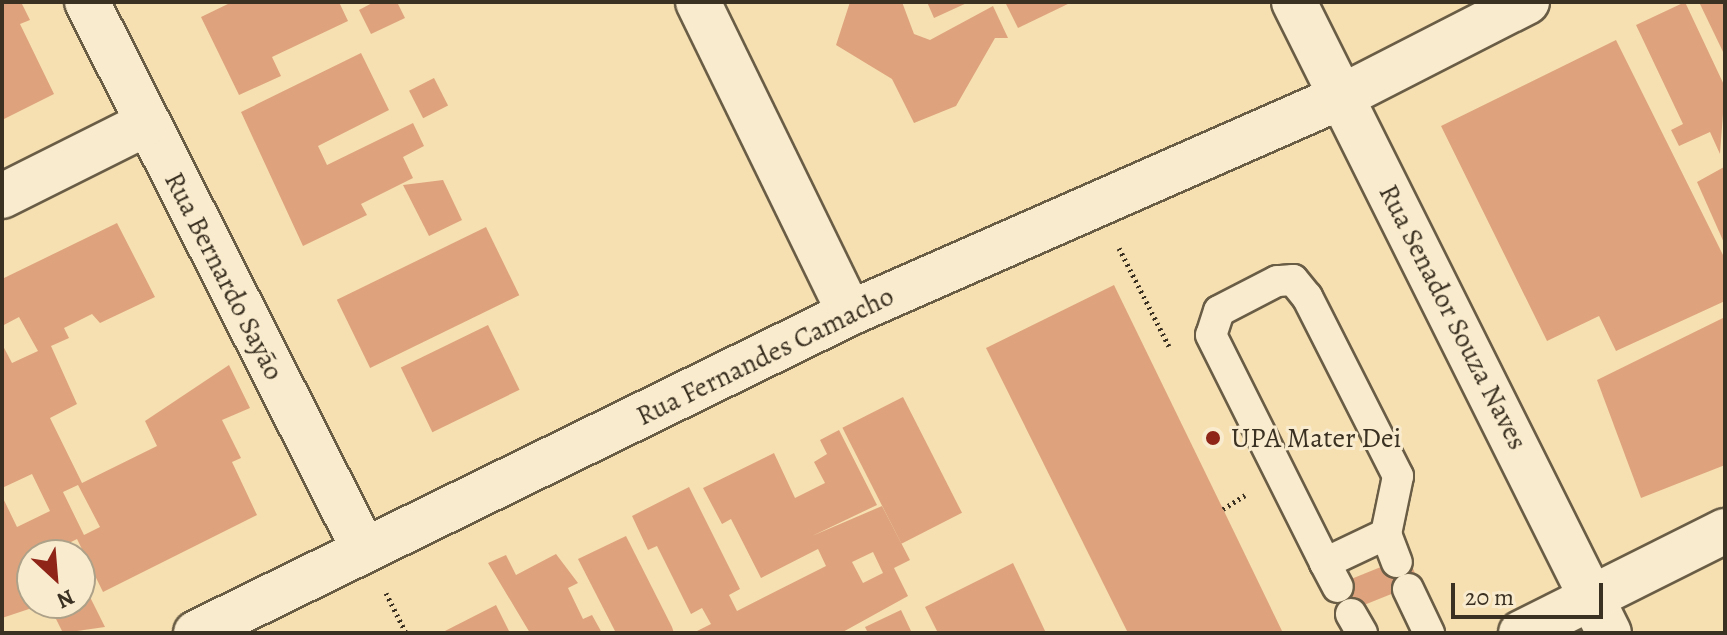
<!DOCTYPE html>
<meta charset="utf-8">
<style>
body{margin:0}
#map{position:relative;width:1727px;height:635px;overflow:hidden;background:#f6e0b2;font-family:Alegreya,serif}
div>[style]{position:absolute}
.building>*{inset:0;background:#dea37c;transform-origin:0 0}
.path>*{height:5px;margin-top:-2.5px;transform-origin:0;background:repeating-linear-gradient(90deg,#3b3122 0 2px,transparent 0 6px)}
.roads{filter:drop-shadow(2px 0 #6a5d46) drop-shadow(-2px 0 #6a5d46) drop-shadow(0 2px #6a5d46) drop-shadow(0 -2px #6a5d46)}
.service>*{height:30px;margin:-15px;padding:0 15px;transform-origin:15px;border-radius:15px;background:#f9ebcd}
.minor>*{height:44px;margin:-22px;padding:0 22px;transform-origin:22px;border-radius:22px;background:#f9ebcd}
.secondary>*{height:44px;margin:-22px;padding:0 22px;transform-origin:22px;border-radius:22px;background:#f9ebcd}
.dots>*{width:22px;height:22px;translate:-50% -50%;box-sizing:border-box;border:4px solid #f9ebcd;border-radius:50%}
span{translate:-50% -50%;white-space:nowrap;text-align:center;line-height:1.15;-webkit-text-stroke:6px #f9ebcd;paint-order:stroke}
.street-label{font-size:28px;color:#3b3122}
.poi-label{font-size:28px;color:#3b3122}
.left{translate:0 -50%;text-align:left}
.frame{position:absolute;inset:0;border:4px solid #3b3122;pointer-events:none}
.north{position:absolute;left:16px;top:539px;width:80px;height:80px;box-sizing:border-box;background:#f9ebcd;border:2px solid #ada189;border-radius:50%;rotate:154deg;font-size:22px;font-weight:700;line-height:32px;text-align:center;color:#3b3122}
.north::after{content:'';display:block;margin:auto;width:28px;height:36px;background:#8f2418;clip-path:polygon(50% 0,100% 100%,50% 72%,0 100%)}
.scale{position:absolute;left:1451px;top:583px;width:152px;height:36px;box-sizing:border-box;border:4px solid #3b3122;border-top:0;padding-left:10px;font-size:24px;line-height:28px;white-space:nowrap;color:#3b3122;-webkit-text-stroke:6px #f9ebcd;paint-order:stroke}
</style>
<div id="map">
<div class="building">
<i style="clip-path:polygon(2px 2px,21px 2px,30px 20px,20px 24px,54px 94px,2px 120px)"></i>
<i style="clip-path:polygon(232px 2px,339px 2px,348px 21px,272px 57px,281px 76px,239px 95px,201px 17px)"></i>
<i style="clip-path:polygon(374px 2px,397px 2px,405px 18px,371px 34px,359px 10px)"></i>
<i style="clip-path:polygon(850px 2px,902px 2px,914px 34px,930px 40px,993px 6px,1008px 38px,995px 38px,956px 106px,914px 123px,892px 79px,836px 45px)"></i>
<i style="clip-path:polygon(927px 2px,969px 2px,934px 18px)"></i>
<i style="clip-path:polygon(1005px 2px,1072px 2px,1018px 28px)"></i>
<i style="clip-path:polygon(1685px 2px,1725px 87px,1720px 154px,1710px 132px,1679px 146px,1671px 130px,1683px 124px,1636px 25px)"></i>
<i style="clip-path:polygon(1699px 2px,1725px 2px,1725px 56px)"></i>
<i style="clip-path:polygon(1616px 40px,1725px 259px,1725px 301px,1616px 351px,1599px 316px,1547px 341px,1441px 126px)"></i>
<i style="clip-path:polygon(361px 53px,389px 110px,318px 146px,327px 165px,413px 123px,424px 146px,403px 157px,413px 178px,361px 204px,367px 215px,303px 246px,241px 112px)"></i>
<i style="left:434px;top:78px;width:31px;height:28px;rotate:63deg"></i>
<i style="clip-path:polygon(1724px 167px,1725px 170px,1725px 245px,1697px 182px)"></i>
<i style="clip-path:polygon(443px 180px,462px 220px,429px 236px,403px 185px)"></i>
<i style="clip-path:polygon(evenodd,117px 223px,155px 297px,100px 323px,92px 314px,64px 328px,69px 338px,51px 346px,77px 404px,50px 418px,82px 483px,157px 446px,145px 421px,229px 365px,250px 408px,222px 420px,241px 458px,232px 462px,257px 515px,103px 592px,77px 539px,67px 544px,72px 555px,32px 555px,32px 603px,47px 603px,2px 618px,2px 496px,17px 527px,50px 511px,32px 474px,2px 488px,2px 344px,12px 363px,38px 351px,19px 317px,2px 326px,2px 279px,117px 223px,78px 485px,100px 527px,84px 535px,63px 492px,78px 485px)"></i>
<i style="left:486px;top:227px;width:76px;height:166px;rotate:64deg"></i>
<i style="clip-path:polygon(1114px 285px,1223px 509px,1283px 633px,1128px 633px,986px 348px)"></i>
<i style="clip-path:polygon(1725px 317px,1725px 465px,1641px 498px,1597px 380px)"></i>
<i style="left:488px;top:325px;width:72px;height:97px;rotate:64deg"></i>
<i style="left:903px;top:397px;width:130px;height:68px;rotate:63deg"></i>
<i style="clip-path:polygon(evenodd,839px 430px,877px 505px,812px 536px,882px 506px,910px 560px,894px 568px,908px 596px,841px 633px,693px 633px,711px 624px,702px 608px,691px 614px,657px 546px,648px 550px,632px 516px,689px 487px,740px 589px,729px 595px,737px 611px,826px 566px,818px 549px,761px 578px,731px 519px,722px 524px,703px 488px,774px 453px,795px 498px,825px 483px,814px 462px,827px 454px,820px 440px,839px 430px,873px 552px,883px 573px,863px 583px,852px 562px,873px 552px)"></i>
<i style="clip-path:polygon(626px 536px,672px 627px,674px 633px,616px 633px,578px 559px)"></i>
<i style="clip-path:polygon(556px 554px,578px 583px,568px 588px,583px 619px,592px 615px,602px 633px,530px 633px,488px 563px,506px 555px,516px 575px)"></i>
<i style="left:1408px;top:556px;width:29px;height:80px;rotate:68deg"></i>
<i style="clip-path:polygon(1013px 563px,1046px 633px,938px 633px,925px 607px)"></i>
<i style="clip-path:polygon(90px 597px,105px 627px,63px 633px,54px 615px)"></i>
<i style="clip-path:polygon(496px 605px,510px 633px,441px 633px)"></i>
<i style="clip-path:polygon(901px 610px,912px 633px,868px 633px,865px 627px)"></i>
</div>
<div class="path">
<i style="left:1119px;top:248px;width:110px;rotate:63deg"></i>
<i style="left:1223px;top:509px;width:26px;rotate:-32deg"></i>
<i style="left:386px;top:593px;width:45px;rotate:63.4deg"></i>
</div>
<div class="roads">
<div class="service">
<i style="left:1386px;top:534px;width:30px;rotate:69deg"></i>
<i style="left:1325px;top:563px;width:68px;rotate:-25.4deg"></i>
<i style="left:1386px;top:534px;width:59px;rotate:-78.3deg"></i>
<i style="left:1398px;top:476px;width:201px;rotate:-116.9deg"></i>
<i style="left:1307px;top:297px;width:22px;rotate:-129deg"></i>
<i style="left:1293px;top:280px;width:16px;rotate:176deg"></i>
<i style="left:1277px;top:281px;width:65px;rotate:152.7deg"></i>
<i style="left:1219px;top:311px;width:25px;rotate:108deg"></i>
<i style="left:1211px;top:335px;width:255px;rotate:63.4deg"></i>
<i style="left:1325px;top:563px;width:27px;rotate:62deg"></i>
<i style="left:1408px;top:589px;width:49px;rotate:64.5deg"></i>
<i style="left:1351px;top:614px;width:22px;rotate:60deg"></i>
</div>
<div class="minor">
<i style="left:87px;top:2px;width:614px;rotate:63.18deg"></i>
<i style="left:698px;top:2px;width:346px;rotate:64deg"></i>
<i style="left:2px;top:196px;width:161px;rotate:-26.6deg"></i>
<i style="left:196px;top:633px;width:728px;rotate:-26.07deg"></i>
<i style="left:850px;top:313px;width:536px;rotate:-23.75deg"></i>
<i style="left:1341px;top:97px;width:209px;rotate:-27.1deg"></i>
</div>
<div class="secondary">
<i style="left:1294px;top:2px;width:705px;rotate:63.47deg"></i>
<i style="left:1521px;top:633px;width:228px;rotate:-26.6deg"></i>
</div>
</div>
<div class="dots">
<i style="left:1213px;top:438px;background:#8f2418"></i>
</div>
<div class="street-label">
<span style="left:224px;top:276px;rotate:63deg">Rua Bernardo Sayão</span>
<span style="left:1453px;top:317px;rotate:63deg">Rua Senador Souza Naves</span>
<span style="left:765px;top:356px;rotate:-26deg">Rua Fernandes Camacho</span>
</div>
<div class="poi-label">
<span class="left" style="left:1231px;top:438px">UPA Mater Dei</span>
</div>
<div class="frame"></div>
<div class="north">N</div>
<div class="scale">20 m</div>
</div>
